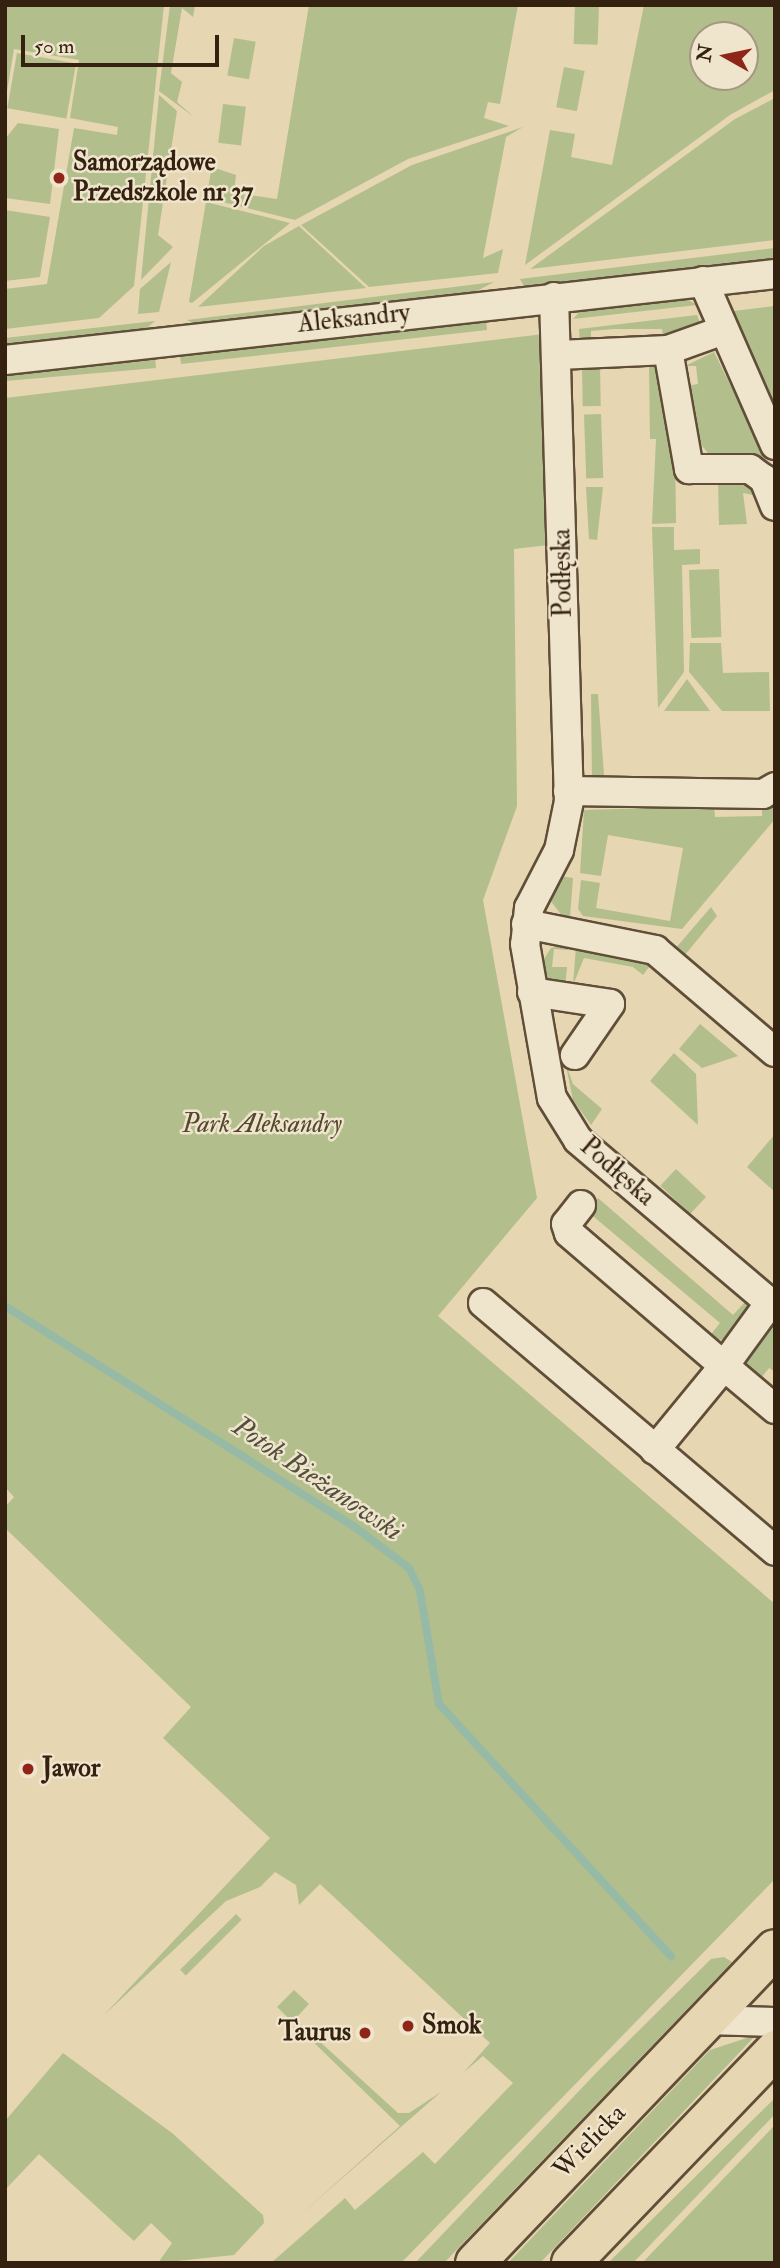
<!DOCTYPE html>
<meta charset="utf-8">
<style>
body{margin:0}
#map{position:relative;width:780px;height:2268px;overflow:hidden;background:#e6d6b1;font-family:"IM FELL Double Pica",serif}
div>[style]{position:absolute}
.green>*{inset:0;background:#b3be8d;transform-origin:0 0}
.stream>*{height:8px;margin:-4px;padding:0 4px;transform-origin:4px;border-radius:4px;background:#97baa6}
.roads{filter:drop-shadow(2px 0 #604e38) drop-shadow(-2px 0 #604e38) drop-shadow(0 2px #604e38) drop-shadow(0 -2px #604e38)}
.street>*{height:28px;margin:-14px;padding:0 14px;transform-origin:14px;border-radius:14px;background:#efe4cc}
.primary>*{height:38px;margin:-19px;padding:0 19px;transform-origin:19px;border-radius:19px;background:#e6d6b1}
.dots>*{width:19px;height:19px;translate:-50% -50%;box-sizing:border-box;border:4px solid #efe4cc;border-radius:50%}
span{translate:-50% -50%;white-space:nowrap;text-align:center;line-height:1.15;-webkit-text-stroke:5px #efe4cc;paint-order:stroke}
.poi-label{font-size:26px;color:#342110;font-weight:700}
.left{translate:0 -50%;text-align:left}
.right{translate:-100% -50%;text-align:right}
.street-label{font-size:26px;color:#342110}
.park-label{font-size:26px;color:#54482f;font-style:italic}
.water-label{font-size:28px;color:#524f3d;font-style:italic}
.frame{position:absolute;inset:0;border:7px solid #342110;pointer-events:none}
.north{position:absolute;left:689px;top:21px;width:70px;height:70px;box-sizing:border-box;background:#efe4cc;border:2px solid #a49681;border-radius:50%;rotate:279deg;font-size:19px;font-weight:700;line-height:28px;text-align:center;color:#342110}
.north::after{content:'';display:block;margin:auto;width:24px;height:32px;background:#8f2418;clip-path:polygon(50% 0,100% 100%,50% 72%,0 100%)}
.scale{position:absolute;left:21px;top:35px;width:198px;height:32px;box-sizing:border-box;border:4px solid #342110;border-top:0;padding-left:9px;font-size:21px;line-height:24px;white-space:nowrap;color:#342110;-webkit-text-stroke:5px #efe4cc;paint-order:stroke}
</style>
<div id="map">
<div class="green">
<i style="clip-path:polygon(5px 5px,164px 5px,134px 286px,99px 318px,5px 329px,5px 289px,47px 284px,74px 128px,117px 135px,118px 127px,70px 118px,79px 60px,14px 49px,5px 103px)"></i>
<i style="clip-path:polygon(170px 5px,195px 5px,193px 17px,182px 8px,171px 73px,182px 82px,177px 102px,194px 117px,159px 91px)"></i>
<i style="clip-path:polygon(309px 5px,518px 5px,500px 104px,488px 102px,484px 118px,509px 126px,408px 159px,295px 220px,206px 198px,212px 167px,236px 175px,234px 193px,277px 199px)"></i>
<i style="left:575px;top:5px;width:24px;height:39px;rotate:2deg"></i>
<i style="clip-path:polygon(evenodd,644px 5px,775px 5px,775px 90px,730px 115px,525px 265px,550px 130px,575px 134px,571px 157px,612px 165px,644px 5px,703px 35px,745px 35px,745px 77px,703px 77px,703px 35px)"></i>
<i style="left:234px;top:38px;width:22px;height:38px;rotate:10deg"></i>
<i style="left:17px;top:53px;width:60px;height:56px;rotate:10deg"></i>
<i style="left:564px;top:67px;width:21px;height:41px;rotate:11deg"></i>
<i style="clip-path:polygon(159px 95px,177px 111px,158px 235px,173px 247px,141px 280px)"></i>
<i style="clip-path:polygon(775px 98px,775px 240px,530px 269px,735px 119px)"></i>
<i style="left:223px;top:104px;width:23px;height:39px;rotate:7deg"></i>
<i style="clip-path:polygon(18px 123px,59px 129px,50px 204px,5px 198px,5px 139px)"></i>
<i style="clip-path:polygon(523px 127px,506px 137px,483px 258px,503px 249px,498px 273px,369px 287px,301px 225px,412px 165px)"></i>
<i style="clip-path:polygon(206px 202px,290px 223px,192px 303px,189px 302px)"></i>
<i style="clip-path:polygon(5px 210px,50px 217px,40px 277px,5px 281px)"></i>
<i style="clip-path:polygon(299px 226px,366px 288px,198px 307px,264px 246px)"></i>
<i style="clip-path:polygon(775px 248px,775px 260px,727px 265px,525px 288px,520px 279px)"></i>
<i style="clip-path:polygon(171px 262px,159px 312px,138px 314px,140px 289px)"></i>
<i style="clip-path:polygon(494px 282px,469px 295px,198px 326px,187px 320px)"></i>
<i style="clip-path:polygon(685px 298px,697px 305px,573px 319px,582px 309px)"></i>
<i style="clip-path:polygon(775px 306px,775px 413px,726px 312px)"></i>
<i style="clip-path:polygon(697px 315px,702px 328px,663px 339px,662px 329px,614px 329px,591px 331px,591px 345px,580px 344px,579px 329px)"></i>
<i style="clip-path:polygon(486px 318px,487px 330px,181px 364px,180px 355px)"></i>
<i style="clip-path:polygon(155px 321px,142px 332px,5px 348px,5px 338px)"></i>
<i style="clip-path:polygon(544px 334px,557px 544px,514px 549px,517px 806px,483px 900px,537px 1198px,438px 1316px,775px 1604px,775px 1879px,401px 2263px,271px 2263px,345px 2198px,355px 2210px,423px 2152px,435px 2164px,513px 2083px,483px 2056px,464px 2072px,490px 2043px,320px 1884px,299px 1905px,296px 1885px,275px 1872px,260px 1887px,226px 1901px,104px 2015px,270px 1838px,163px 1738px,191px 1707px,5px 1528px,5px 1507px,14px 1497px,5px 1487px,5px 398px)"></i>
<i style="clip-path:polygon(714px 352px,762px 449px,773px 480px,762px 458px,713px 459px,698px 441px,686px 386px,698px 384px,696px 366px,685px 366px)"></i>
<i style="left:155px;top:357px;width:11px;height:151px;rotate:85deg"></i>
<i style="clip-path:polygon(649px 364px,659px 368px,675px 435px,676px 523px,652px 524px,656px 439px,650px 439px)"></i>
<i style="left:600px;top:365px;width:41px;height:18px;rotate:89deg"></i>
<i style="left:601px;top:414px;width:64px;height:17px;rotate:88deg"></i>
<i style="clip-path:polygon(718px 480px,742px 480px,764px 497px,743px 493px,747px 524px,719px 525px)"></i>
<i style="clip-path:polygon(586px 487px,603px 487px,597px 540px,589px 539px)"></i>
<i style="clip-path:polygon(652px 527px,674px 527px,674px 550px,700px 549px,700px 564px,682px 565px,684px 672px,658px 708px)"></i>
<i style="left:719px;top:569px;width:68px;height:30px;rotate:88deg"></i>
<i style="clip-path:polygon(690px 643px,721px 643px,723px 673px,769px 672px,770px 711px,722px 711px,689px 672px)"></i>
<i style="clip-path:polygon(687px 679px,710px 711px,664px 711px)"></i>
<i style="clip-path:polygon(591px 694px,598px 694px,605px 788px,592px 783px)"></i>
<i style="clip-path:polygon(775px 801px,775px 819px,682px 929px,583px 916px,578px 909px,581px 880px,600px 883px,596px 908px,670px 921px,683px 848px,608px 835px,601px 876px,580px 873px,584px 810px,714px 806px,715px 817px,762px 816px,762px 805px)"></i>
<i style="clip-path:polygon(559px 876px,573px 878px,570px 917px,564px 918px,549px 899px)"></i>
<i style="clip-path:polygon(711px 907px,717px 916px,684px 956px,675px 949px)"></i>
<i style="clip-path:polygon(569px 944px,568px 950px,554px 949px,552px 967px,567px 967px,565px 987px,548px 980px,542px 962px,551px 948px)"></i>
<i style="clip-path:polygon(576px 946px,652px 963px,643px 975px,633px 967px,584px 958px,573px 985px)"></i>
<i style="clip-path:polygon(700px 1024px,738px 1056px,702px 1068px,679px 1049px)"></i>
<i style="clip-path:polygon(674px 1053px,696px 1074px,698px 1125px,650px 1081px)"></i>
<i style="clip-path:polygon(565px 1061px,573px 1084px,602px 1109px,591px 1125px,573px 1100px)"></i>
<i style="clip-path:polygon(775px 1134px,775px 1192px,747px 1167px)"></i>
<i style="left:676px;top:1169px;width:41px;height:23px;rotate:43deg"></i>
<i style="clip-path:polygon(598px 1198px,733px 1315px,747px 1300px,747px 1311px,723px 1340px,708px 1338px,720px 1323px,587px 1211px)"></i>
<i style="clip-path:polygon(775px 1321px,775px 1372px,769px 1368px,757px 1383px,742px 1369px,742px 1357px)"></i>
<i style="left:236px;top:1914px;width:8px;height:79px;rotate:45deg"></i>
<i style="clip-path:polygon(724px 1957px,732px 1962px,444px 2263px,415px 2263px,598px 2071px,711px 1959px)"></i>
<i style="clip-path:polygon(294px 1990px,309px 2004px,295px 2019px,398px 2113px,409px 2113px,441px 2092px,300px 2215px,400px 2126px,277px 2007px)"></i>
<i style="clip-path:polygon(756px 2035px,540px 2263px,508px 2263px,710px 2050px)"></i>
<i style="clip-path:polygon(63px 2053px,172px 2133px,263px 2215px,264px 2223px,234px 2255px,158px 2263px,172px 2243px,151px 2223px,134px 2241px,39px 2154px,5px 2190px,5px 2121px)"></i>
<i style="clip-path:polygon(775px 2098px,775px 2114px,633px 2263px,608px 2263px)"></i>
<i style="clip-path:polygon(775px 2125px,775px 2263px,642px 2263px)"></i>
</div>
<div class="stream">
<i style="left:5px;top:1306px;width:410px;rotate:32.3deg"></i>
<i style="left:352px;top:1525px;width:71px;rotate:37deg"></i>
<i style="left:409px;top:1568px;width:25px;rotate:64deg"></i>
<i style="left:420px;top:1591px;width:115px;rotate:80.5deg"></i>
<i style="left:439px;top:1704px;width:343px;rotate:47.4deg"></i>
</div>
<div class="roads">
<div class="street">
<i style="left:703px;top:281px;width:179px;rotate:66.3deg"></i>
<i style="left:554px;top:297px;width:504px;rotate:88.3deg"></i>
<i style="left:569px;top:801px;width:50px;rotate:101.5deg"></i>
<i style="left:559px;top:850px;width:65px;rotate:117.3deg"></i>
<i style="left:529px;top:908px;width:36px;rotate:96deg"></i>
<i style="left:525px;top:944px;width:156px;rotate:80.1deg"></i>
<i style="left:552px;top:1098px;width:49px;rotate:58.2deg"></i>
<i style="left:578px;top:1140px;width:258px;rotate:40.3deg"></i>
<i style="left:668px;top:350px;width:121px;rotate:80deg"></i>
<i style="left:689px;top:469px;width:61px"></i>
<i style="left:750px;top:469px;width:17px;rotate:36deg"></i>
<i style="left:764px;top:479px;width:29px;rotate:68deg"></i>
<i style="left:558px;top:355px;width:110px;rotate:-2.6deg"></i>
<i style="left:668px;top:350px;width:59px;rotate:-19.7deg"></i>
<i style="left:5px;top:360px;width:775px;rotate:-6.37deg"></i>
<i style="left:568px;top:791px;width:195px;rotate:0.9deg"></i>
<i style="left:763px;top:794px;width:14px;rotate:-30deg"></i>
<i style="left:526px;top:924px;width:132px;rotate:11.4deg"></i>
<i style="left:655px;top:950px;width:157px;rotate:40.4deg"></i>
<i style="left:532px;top:992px;width:79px;rotate:8.7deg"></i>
<i style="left:610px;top:1004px;width:62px;rotate:124.5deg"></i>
<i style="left:581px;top:1205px;width:24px;rotate:128deg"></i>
<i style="left:566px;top:1224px;width:9px;rotate:72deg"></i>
<i style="left:569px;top:1233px;width:204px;rotate:40.6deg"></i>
<i style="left:724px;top:1366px;width:109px;rotate:129.4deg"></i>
<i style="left:483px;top:1303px;width:383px;rotate:40.3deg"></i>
<i style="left:769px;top:1304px;width:77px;rotate:126deg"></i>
<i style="left:724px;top:1366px;width:67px;rotate:40.1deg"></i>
<i style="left:706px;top:2020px;width:69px;rotate:1.7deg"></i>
</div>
<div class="primary">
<i style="left:475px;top:2263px;width:434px;rotate:-46.3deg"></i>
<i style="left:571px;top:2263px;width:295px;rotate:-46.2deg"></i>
</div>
</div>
<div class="dots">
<i style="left:59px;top:178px;background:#8f2418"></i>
<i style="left:28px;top:1769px;background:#8f2418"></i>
<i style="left:408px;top:2026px;background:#8f2418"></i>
<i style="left:365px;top:2033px;background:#8f2418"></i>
</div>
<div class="poi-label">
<span class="left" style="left:73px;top:178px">Samorządowe<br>Przedszkole nr 37</span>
<span class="left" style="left:42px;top:1769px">Jawor</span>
<span class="left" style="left:422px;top:2026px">Smok</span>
<span class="right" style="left:351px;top:2033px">Taurus</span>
</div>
<div class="street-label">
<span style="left:354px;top:319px;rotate:-6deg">Aleksandry</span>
<span style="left:563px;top:573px;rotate:-91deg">Podłęska</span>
<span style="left:617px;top:1172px;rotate:41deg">Podłęska</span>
<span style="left:590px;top:2142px;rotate:-46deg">Wielicka</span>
</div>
<div class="park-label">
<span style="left:262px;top:1125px">Park Aleksandry</span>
</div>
<div class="water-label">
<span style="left:317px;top:1479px;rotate:34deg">Potok Bieżanowski</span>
</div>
<div class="frame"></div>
<div class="north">N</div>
<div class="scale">50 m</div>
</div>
